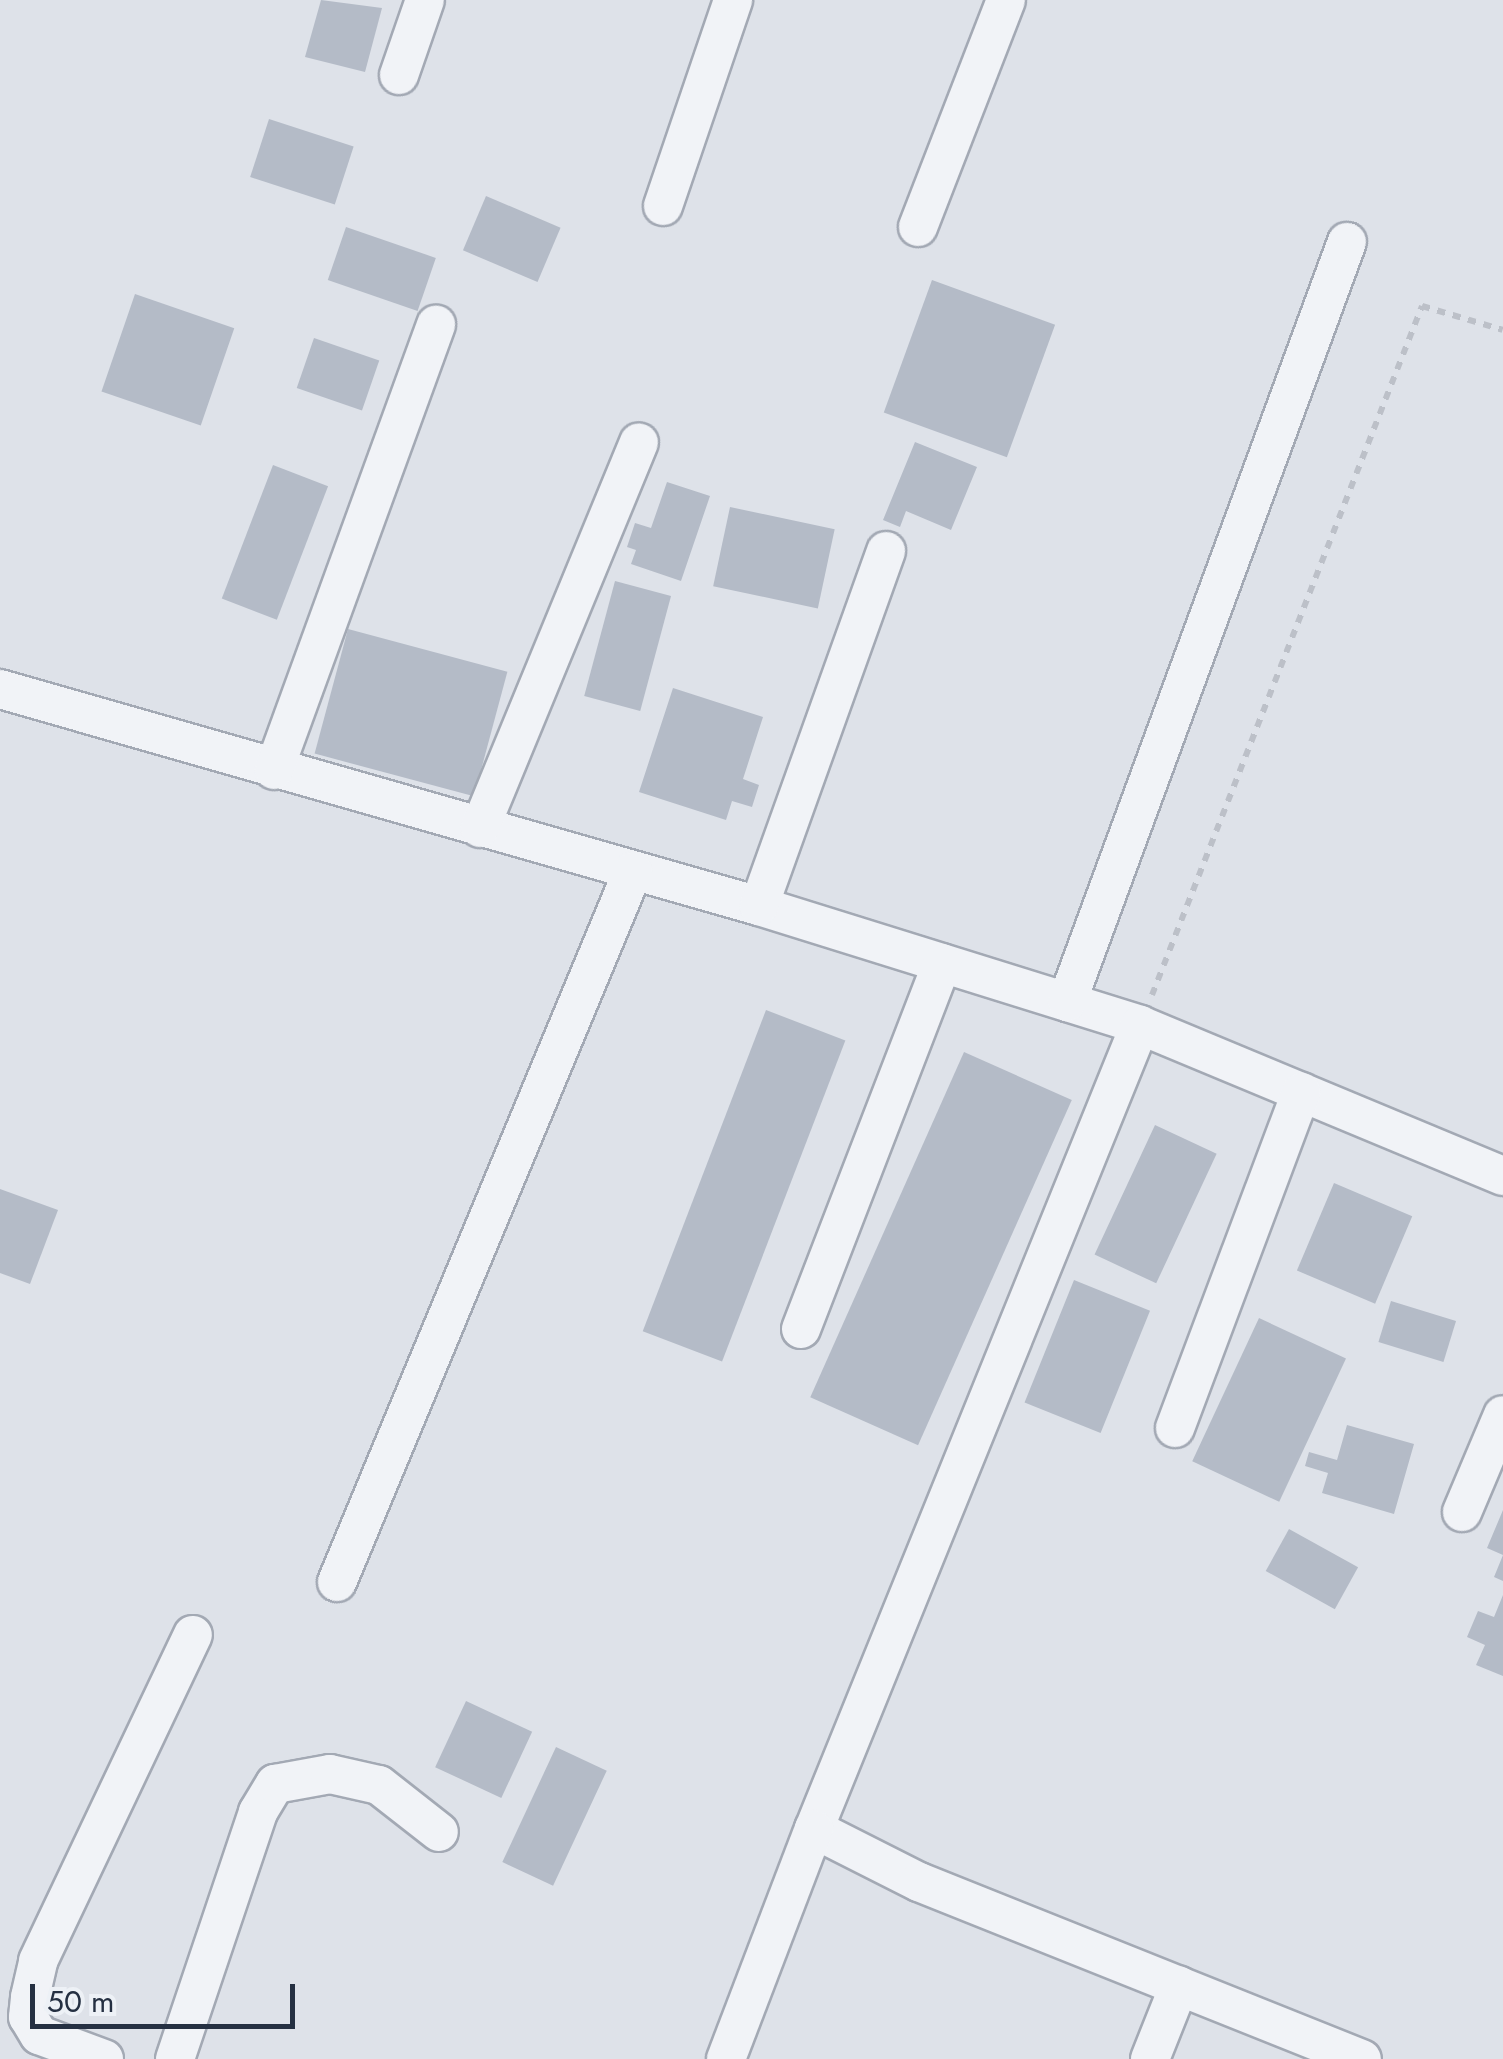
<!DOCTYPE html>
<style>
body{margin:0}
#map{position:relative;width:1503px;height:2059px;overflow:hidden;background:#dee2e9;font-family:Jost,sans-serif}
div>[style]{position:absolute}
.building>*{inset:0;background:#b4bbc7;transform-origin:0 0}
.path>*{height:6px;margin-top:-3px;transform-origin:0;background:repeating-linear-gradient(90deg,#bcc0c8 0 8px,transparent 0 16px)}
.roads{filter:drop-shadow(2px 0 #a3a9b4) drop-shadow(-2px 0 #a3a9b4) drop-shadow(0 2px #a3a9b4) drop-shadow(0 -2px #a3a9b4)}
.street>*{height:38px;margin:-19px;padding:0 19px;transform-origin:19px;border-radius:19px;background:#f1f3f7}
span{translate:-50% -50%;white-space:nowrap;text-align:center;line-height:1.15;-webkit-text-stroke:8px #edf1f6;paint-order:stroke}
.scale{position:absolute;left:30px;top:1984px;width:265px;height:45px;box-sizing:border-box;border:5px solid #253042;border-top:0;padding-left:12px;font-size:30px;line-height:35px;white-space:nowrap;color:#253042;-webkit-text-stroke:8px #edf1f6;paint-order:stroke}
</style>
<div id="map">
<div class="building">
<i style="clip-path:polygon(321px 0,382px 8px,365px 72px,305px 57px)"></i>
<i style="left:269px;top:119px;width:89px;height:61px;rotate:18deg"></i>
<i style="left:486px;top:196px;width:81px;height:59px;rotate:23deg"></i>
<i style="left:346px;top:227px;width:95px;height:56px;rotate:19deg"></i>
<i style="left:932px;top:280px;width:131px;height:141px;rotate:20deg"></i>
<i style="left:135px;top:294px;width:105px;height:103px;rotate:19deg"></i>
<i style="left:314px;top:338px;width:69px;height:53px;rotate:19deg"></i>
<i style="clip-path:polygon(915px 442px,977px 467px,951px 530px,906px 511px,900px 527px,883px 520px)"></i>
<i style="left:273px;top:465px;width:59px;height:143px;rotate:21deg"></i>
<i style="clip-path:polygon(667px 482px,710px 496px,681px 581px,631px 564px,636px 550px,627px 547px,635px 523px,651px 528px)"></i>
<i style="left:730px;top:507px;width:107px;height:81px;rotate:12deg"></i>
<i style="left:615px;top:581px;width:58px;height:119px;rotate:15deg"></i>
<i style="left:348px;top:629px;width:165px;height:129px;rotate:15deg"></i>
<i style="clip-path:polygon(673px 688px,763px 717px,743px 779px,759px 785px,752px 807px,732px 801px,726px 820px,639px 792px)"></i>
<i style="left:766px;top:1010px;width:85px;height:344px;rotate:21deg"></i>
<i style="left:964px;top:1052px;width:118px;height:378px;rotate:24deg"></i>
<i style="left:1155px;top:1125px;width:68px;height:143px;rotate:25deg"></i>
<i style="left:1334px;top:1183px;width:85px;height:95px;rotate:23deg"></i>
<i style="clip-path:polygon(0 1189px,58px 1210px,30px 1284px,0 1273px)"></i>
<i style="left:1074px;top:1280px;width:82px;height:132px;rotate:22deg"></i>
<i style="left:1391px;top:1301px;width:68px;height:43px;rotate:17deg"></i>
<i style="left:1259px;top:1318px;width:96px;height:158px;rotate:25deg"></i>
<i style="clip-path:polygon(1347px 1425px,1414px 1444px,1394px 1514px,1322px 1493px,1328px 1473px,1305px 1466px,1309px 1452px,1337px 1460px)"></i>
<i style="clip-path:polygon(1503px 1510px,1503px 1581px,1494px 1577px,1503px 1555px,1487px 1548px)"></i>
<i style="left:1289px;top:1529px;width:79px;height:48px;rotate:29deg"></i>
<i style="clip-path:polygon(1503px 1595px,1503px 1676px,1476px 1665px,1485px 1645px,1467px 1637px,1478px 1611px,1494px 1617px)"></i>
<i style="left:466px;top:1701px;width:73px;height:73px;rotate:25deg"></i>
<i style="left:556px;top:1747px;width:56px;height:127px;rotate:25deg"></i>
</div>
<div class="path">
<i style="left:1152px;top:995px;width:740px;rotate:-68.6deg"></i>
<i style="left:1422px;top:306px;width:84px;rotate:16.5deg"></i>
</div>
<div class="roads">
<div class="street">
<i style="left:399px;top:75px;width:79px;rotate:-70.9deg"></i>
<i style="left:663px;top:206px;width:218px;rotate:-71.2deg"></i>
<i style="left:918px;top:227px;width:243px;rotate:-68.8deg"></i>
<i style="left:0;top:689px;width:789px;rotate:15.96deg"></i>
<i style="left:759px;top:906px;width:399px;rotate:17.3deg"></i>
<i style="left:1140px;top:1025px;width:393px;rotate:22.6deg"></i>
<i style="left:274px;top:770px;width:474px;rotate:-70deg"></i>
<i style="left:480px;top:828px;width:417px;rotate:-67.6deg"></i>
<i style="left:759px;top:906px;width:377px;rotate:-70.3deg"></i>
<i style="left:1067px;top:1002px;width:810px;rotate:-69.78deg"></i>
<i style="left:1140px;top:1025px;width:868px;rotate:112.07deg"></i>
<i style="left:814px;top:1829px;width:118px;rotate:26.8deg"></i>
<i style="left:919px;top:1882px;width:477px;rotate:21.8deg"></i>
<i style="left:801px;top:1329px;width:392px;rotate:-68.9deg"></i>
<i style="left:1175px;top:1428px;width:359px;rotate:-69.4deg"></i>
<i style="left:1462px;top:1512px;width:105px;rotate:-67.1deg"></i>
<i style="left:337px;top:1582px;width:770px;rotate:-67.4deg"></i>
<i style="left:104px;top:2059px;width:69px;rotate:-159.7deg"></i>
<i style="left:39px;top:2035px;width:21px;rotate:-121deg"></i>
<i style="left:28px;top:2017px;width:20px;rotate:-84deg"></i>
<i style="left:30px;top:1997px;width:37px;rotate:-77deg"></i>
<i style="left:38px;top:1961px;width:361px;rotate:-64.6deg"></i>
<i style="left:175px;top:2059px;width:261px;rotate:-71.4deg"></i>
<i style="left:258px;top:1812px;width:33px;rotate:-59deg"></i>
<i style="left:275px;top:1784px;width:56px;rotate:-10.3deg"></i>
<i style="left:330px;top:1774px;width:50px;rotate:12.7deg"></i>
<i style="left:379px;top:1785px;width:76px;rotate:38.1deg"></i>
<i style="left:726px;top:2059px;width:246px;rotate:-69.1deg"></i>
<i style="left:1150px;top:2059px;width:79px;rotate:-68.3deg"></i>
</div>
</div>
<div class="scale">50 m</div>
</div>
